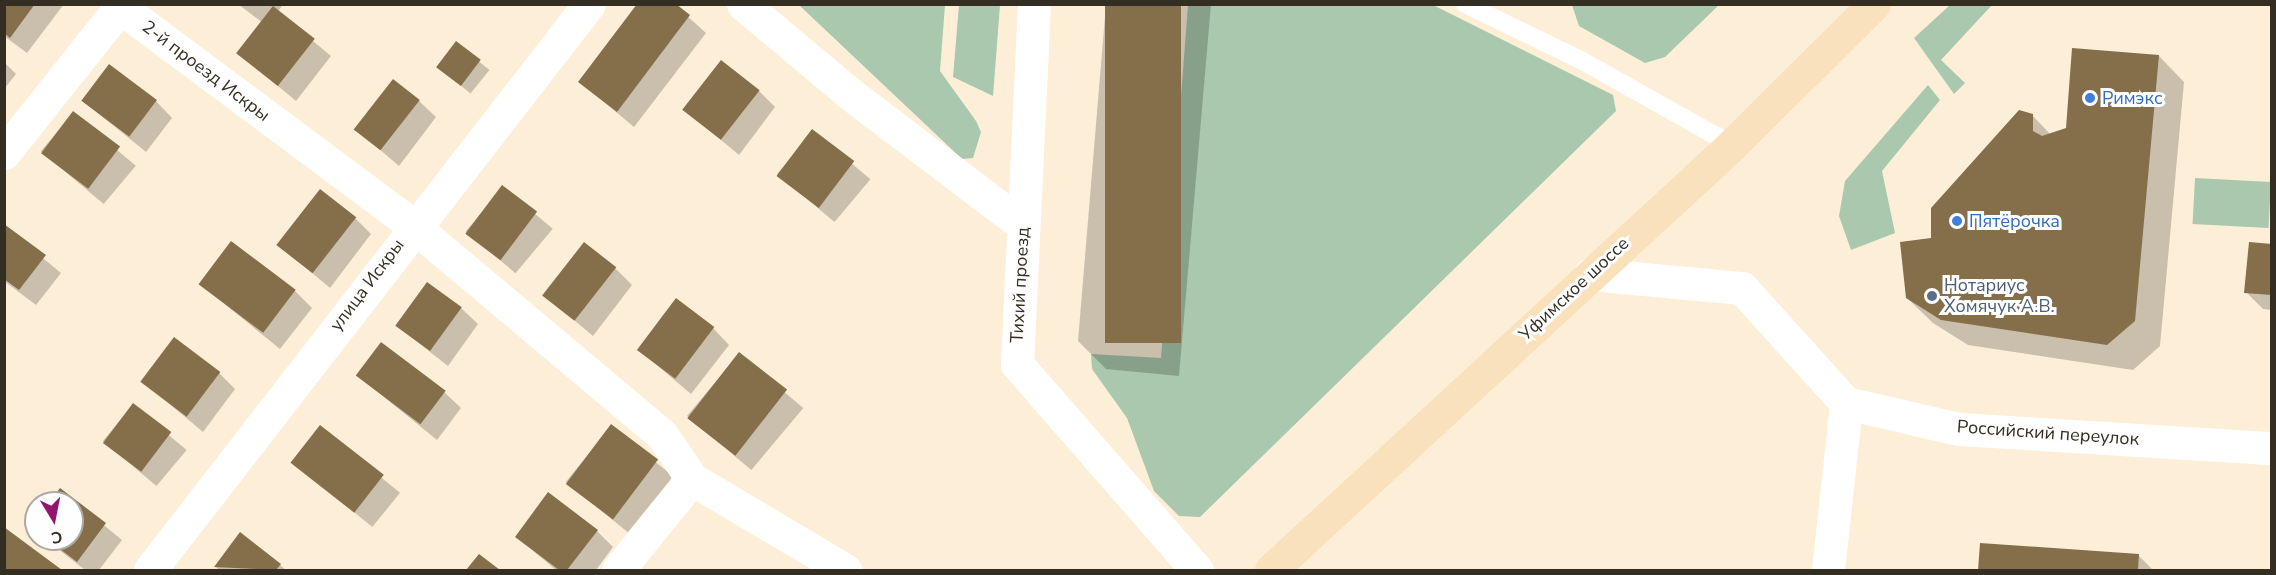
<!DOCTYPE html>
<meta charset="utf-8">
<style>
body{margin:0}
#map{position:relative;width:2276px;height:575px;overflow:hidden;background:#fdefd7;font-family:"Nunito Sans",sans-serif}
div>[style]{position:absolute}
.green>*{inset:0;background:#a9c8ad;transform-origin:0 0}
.shadow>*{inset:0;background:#0003;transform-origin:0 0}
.building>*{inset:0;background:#846f4a;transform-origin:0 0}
.service>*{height:18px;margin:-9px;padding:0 9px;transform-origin:9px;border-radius:9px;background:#fff}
.minor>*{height:33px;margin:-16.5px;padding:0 16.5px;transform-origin:16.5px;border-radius:16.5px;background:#fff}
.secondary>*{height:33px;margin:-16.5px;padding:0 16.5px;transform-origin:16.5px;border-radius:16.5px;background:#f9e1bc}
.dots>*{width:16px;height:16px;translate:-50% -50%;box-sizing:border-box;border:3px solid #fefefe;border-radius:50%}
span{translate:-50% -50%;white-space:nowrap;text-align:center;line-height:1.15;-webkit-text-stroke:6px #fefefe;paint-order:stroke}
.street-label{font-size:18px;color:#342d21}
.shop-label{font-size:18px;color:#366cbe}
.left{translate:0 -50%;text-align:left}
.service-label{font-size:18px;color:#4e5e75}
.frame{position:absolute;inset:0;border:6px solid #342d21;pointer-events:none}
.north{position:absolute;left:24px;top:491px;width:60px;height:60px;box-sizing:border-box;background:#fefefe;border:2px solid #adaaa6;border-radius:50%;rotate:170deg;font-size:16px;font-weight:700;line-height:24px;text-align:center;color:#342d21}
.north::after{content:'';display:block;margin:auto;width:21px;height:27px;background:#941570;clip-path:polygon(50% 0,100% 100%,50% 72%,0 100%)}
</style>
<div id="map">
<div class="green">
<i style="clip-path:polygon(799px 5px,945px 5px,940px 71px,976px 121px,981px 132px,973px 158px,962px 159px)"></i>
<i style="clip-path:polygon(959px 5px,1000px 5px,993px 96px,953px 77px)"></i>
<i style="clip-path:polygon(1188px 5px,1433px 5px,1613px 95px,1616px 111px,1200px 517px,1179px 516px,1154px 491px,1127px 418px,1092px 369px,1091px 354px,1161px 358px)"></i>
<i style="clip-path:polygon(1572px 5px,1572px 4px,1719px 5px,1665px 57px,1645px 63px,1579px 26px)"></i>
<i style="clip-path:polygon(1950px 5px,1992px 5px,1941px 60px,1965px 83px,1954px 94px,1914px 38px)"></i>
<i style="clip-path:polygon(1928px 85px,1940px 100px,1882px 171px,1895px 233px,1851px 250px,1839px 216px,1845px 181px)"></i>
<i style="left:2195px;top:178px;width:76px;height:46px;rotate:3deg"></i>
</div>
<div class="shadow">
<i style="clip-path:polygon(4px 4px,64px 4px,27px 53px,4px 36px)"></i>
<i style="clip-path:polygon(238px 4px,283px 4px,278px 12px,331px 56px,296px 101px,239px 54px,263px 23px)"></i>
<i style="clip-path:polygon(674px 4px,706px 33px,634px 127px,580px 82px)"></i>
<i style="clip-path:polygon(1106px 4px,1211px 4px,1179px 376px,1106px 369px,1078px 341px)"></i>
<i style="left:456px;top:43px;width:43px;height:30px;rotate:39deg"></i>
<i style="clip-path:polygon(2159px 56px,2184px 82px,2160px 346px,2133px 370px,1968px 345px,1933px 323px,1907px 298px,1932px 239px,2032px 115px,2051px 135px,2067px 129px)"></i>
<i style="clip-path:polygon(4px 62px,16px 74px,4px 89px)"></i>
<i style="clip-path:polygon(759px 91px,775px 107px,739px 155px,685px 110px)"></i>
<i style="clip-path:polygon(82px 100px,156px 101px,172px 118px,146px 152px)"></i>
<i style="clip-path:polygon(419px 101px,436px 117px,399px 166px,357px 130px)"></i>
<i style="left:73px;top:113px;width:82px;height:50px;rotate:40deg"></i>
<i style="left:813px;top:131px;width:75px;height:56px;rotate:40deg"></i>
<i style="left:503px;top:187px;width:65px;height:58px;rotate:40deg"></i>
<i style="clip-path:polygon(355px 218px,371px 234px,330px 288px,279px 245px)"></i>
<i style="clip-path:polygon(4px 226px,61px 273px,36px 305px,4px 281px)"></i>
<i style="clip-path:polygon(2272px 245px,2272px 310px,2263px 309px,2246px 292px)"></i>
<i style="clip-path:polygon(615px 268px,632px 285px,593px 336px,544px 295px)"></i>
<i style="clip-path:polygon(200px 284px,295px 291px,312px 308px,280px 349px)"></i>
<i style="clip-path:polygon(461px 308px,478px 324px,448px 366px,397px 326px)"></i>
<i style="clip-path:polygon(713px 328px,729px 345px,691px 394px,639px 350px)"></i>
<i style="left:739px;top:354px;width:84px;height:81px;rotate:40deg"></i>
<i style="clip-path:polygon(219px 373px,235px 389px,203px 432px,142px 381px)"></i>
<i style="clip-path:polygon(358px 376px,444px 392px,461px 408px,437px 440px)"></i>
<i style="left:133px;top:405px;width:70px;height:47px;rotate:40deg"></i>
<i style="left:611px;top:426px;width:80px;height:72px;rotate:39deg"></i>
<i style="left:320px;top:428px;width:103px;height:44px;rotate:39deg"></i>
<i style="clip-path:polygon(61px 490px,122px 540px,99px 570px,85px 570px,45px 539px,72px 539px,72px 503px,51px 503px)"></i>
<i style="clip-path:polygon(4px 529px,59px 570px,4px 570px)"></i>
<i style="clip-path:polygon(597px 531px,613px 547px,596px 570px,556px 570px,517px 537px)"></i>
<i style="clip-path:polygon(240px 535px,280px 565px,286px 570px,219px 570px,216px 567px)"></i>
<i style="clip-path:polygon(1981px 544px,2138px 555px,2153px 570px,1979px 570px)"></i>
</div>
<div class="building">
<i style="clip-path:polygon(4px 4px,35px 4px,10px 38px,4px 33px)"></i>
<i style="clip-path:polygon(637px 4px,676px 4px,690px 15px,617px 112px,578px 82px)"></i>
<i style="left:1105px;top:4px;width:76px;height:339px"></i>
<i style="left:273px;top:6px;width:53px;height:60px;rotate:38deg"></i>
<i style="left:456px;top:41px;width:31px;height:33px;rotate:37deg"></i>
<i style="clip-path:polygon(2072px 48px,2159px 55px,2135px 321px,2107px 345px,1941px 320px,1906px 298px,1900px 242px,1931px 238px,1931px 208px,2019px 110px,2033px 114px,2033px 131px,2042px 136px,2066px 128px)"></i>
<i style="left:721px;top:60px;width:49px;height:63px;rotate:38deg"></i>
<i style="left:109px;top:64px;width:60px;height:46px;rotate:37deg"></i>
<i style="left:393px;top:79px;width:34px;height:64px;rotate:38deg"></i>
<i style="left:73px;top:111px;width:59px;height:53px;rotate:37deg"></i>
<i style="left:812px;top:129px;width:53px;height:59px;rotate:37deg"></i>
<i style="left:502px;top:185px;width:44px;height:61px;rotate:37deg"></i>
<i style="left:320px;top:189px;width:46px;height:71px;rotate:38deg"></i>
<i style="clip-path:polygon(4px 224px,46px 255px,19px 290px,4px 279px)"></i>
<i style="left:231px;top:241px;width:81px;height:54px;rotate:37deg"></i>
<i style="left:584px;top:242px;width:41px;height:68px;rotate:38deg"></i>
<i style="clip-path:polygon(2249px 242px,2272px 244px,2272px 295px,2244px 293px)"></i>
<i style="left:427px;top:282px;width:43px;height:54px;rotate:36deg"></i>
<i style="left:676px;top:298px;width:48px;height:65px;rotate:37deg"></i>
<i style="left:174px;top:337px;width:58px;height:56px;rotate:37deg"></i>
<i style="left:381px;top:342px;width:81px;height:42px;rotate:37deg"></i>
<i style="left:739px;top:352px;width:61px;height:84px;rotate:38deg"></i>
<i style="left:133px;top:403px;width:48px;height:50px;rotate:37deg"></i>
<i style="left:611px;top:424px;width:59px;height:75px;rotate:37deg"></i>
<i style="left:320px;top:425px;width:81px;height:48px;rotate:38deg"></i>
<i style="clip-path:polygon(60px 488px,106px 523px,77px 562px,47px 539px,72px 539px,72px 503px,49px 503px)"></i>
<i style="clip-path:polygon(548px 492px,598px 530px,567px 570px,559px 570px,515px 537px)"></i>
<i style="clip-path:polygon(4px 527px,62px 570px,4px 570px)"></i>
<i style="clip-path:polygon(240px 532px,281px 564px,276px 570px,214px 567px)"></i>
<i style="clip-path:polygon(1980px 543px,2139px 554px,2138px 570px,1978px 570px)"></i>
<i style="clip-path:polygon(479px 554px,500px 570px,466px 570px)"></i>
</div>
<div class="service">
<i style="left:1465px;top:4px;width:127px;rotate:25.8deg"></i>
<i style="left:1579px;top:59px;width:176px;rotate:29.3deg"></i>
</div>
<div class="minor">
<i style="left:743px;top:4px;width:138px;rotate:40deg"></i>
<i style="left:849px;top:93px;width:218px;rotate:37.2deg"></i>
<i style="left:1034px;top:4px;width:360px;rotate:92.7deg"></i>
<i style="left:1017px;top:364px;width:274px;rotate:48.9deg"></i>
<i style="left:4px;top:153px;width:186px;rotate:-51.5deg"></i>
<i style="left:120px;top:7px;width:364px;rotate:36.7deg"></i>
<i style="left:412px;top:225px;width:326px;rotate:40deg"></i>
<i style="left:662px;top:435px;width:53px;rotate:55.7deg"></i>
<i style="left:692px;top:479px;width:178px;rotate:30.7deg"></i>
<i style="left:1590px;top:274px;width:153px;rotate:5.3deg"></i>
<i style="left:1742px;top:288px;width:155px;rotate:47.9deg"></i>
<i style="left:1846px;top:403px;width:116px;rotate:13deg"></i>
<i style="left:1959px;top:429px;width:314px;rotate:3.5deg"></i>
<i style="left:150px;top:570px;width:716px;rotate:-52.2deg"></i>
<i style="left:618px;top:570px;width:117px;rotate:-50.9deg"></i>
<i style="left:1828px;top:570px;width:168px;rotate:-83.8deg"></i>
</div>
<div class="secondary">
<i style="left:1271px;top:570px;width:627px;rotate:-42.67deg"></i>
<i style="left:1732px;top:145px;width:200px;rotate:-44.8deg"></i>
</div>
<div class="dots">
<i style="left:2090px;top:98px;background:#3f7fe0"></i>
<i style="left:1957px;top:221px;background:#3f7fe0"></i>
<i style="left:1932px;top:296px;background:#5c6f8a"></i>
</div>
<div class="street-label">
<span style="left:206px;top:71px;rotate:37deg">2-й проезд Искры</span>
<span style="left:367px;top:285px;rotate:-53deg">улица Искры</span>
<span style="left:1020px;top:285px;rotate:-87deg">Тихий проезд</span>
<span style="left:1574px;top:289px;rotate:-43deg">Уфимское шоссе</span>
<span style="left:2048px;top:433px;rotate:4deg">Российский переулок</span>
</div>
<div class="shop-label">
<span class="left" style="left:2102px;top:98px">Римэкс</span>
<span class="left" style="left:1969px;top:221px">Пятёрочка</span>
</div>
<div class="service-label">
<span class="left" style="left:1944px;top:296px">Нотариус<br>Хомячук А.В.</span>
</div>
<div class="frame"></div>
<div class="north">С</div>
</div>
